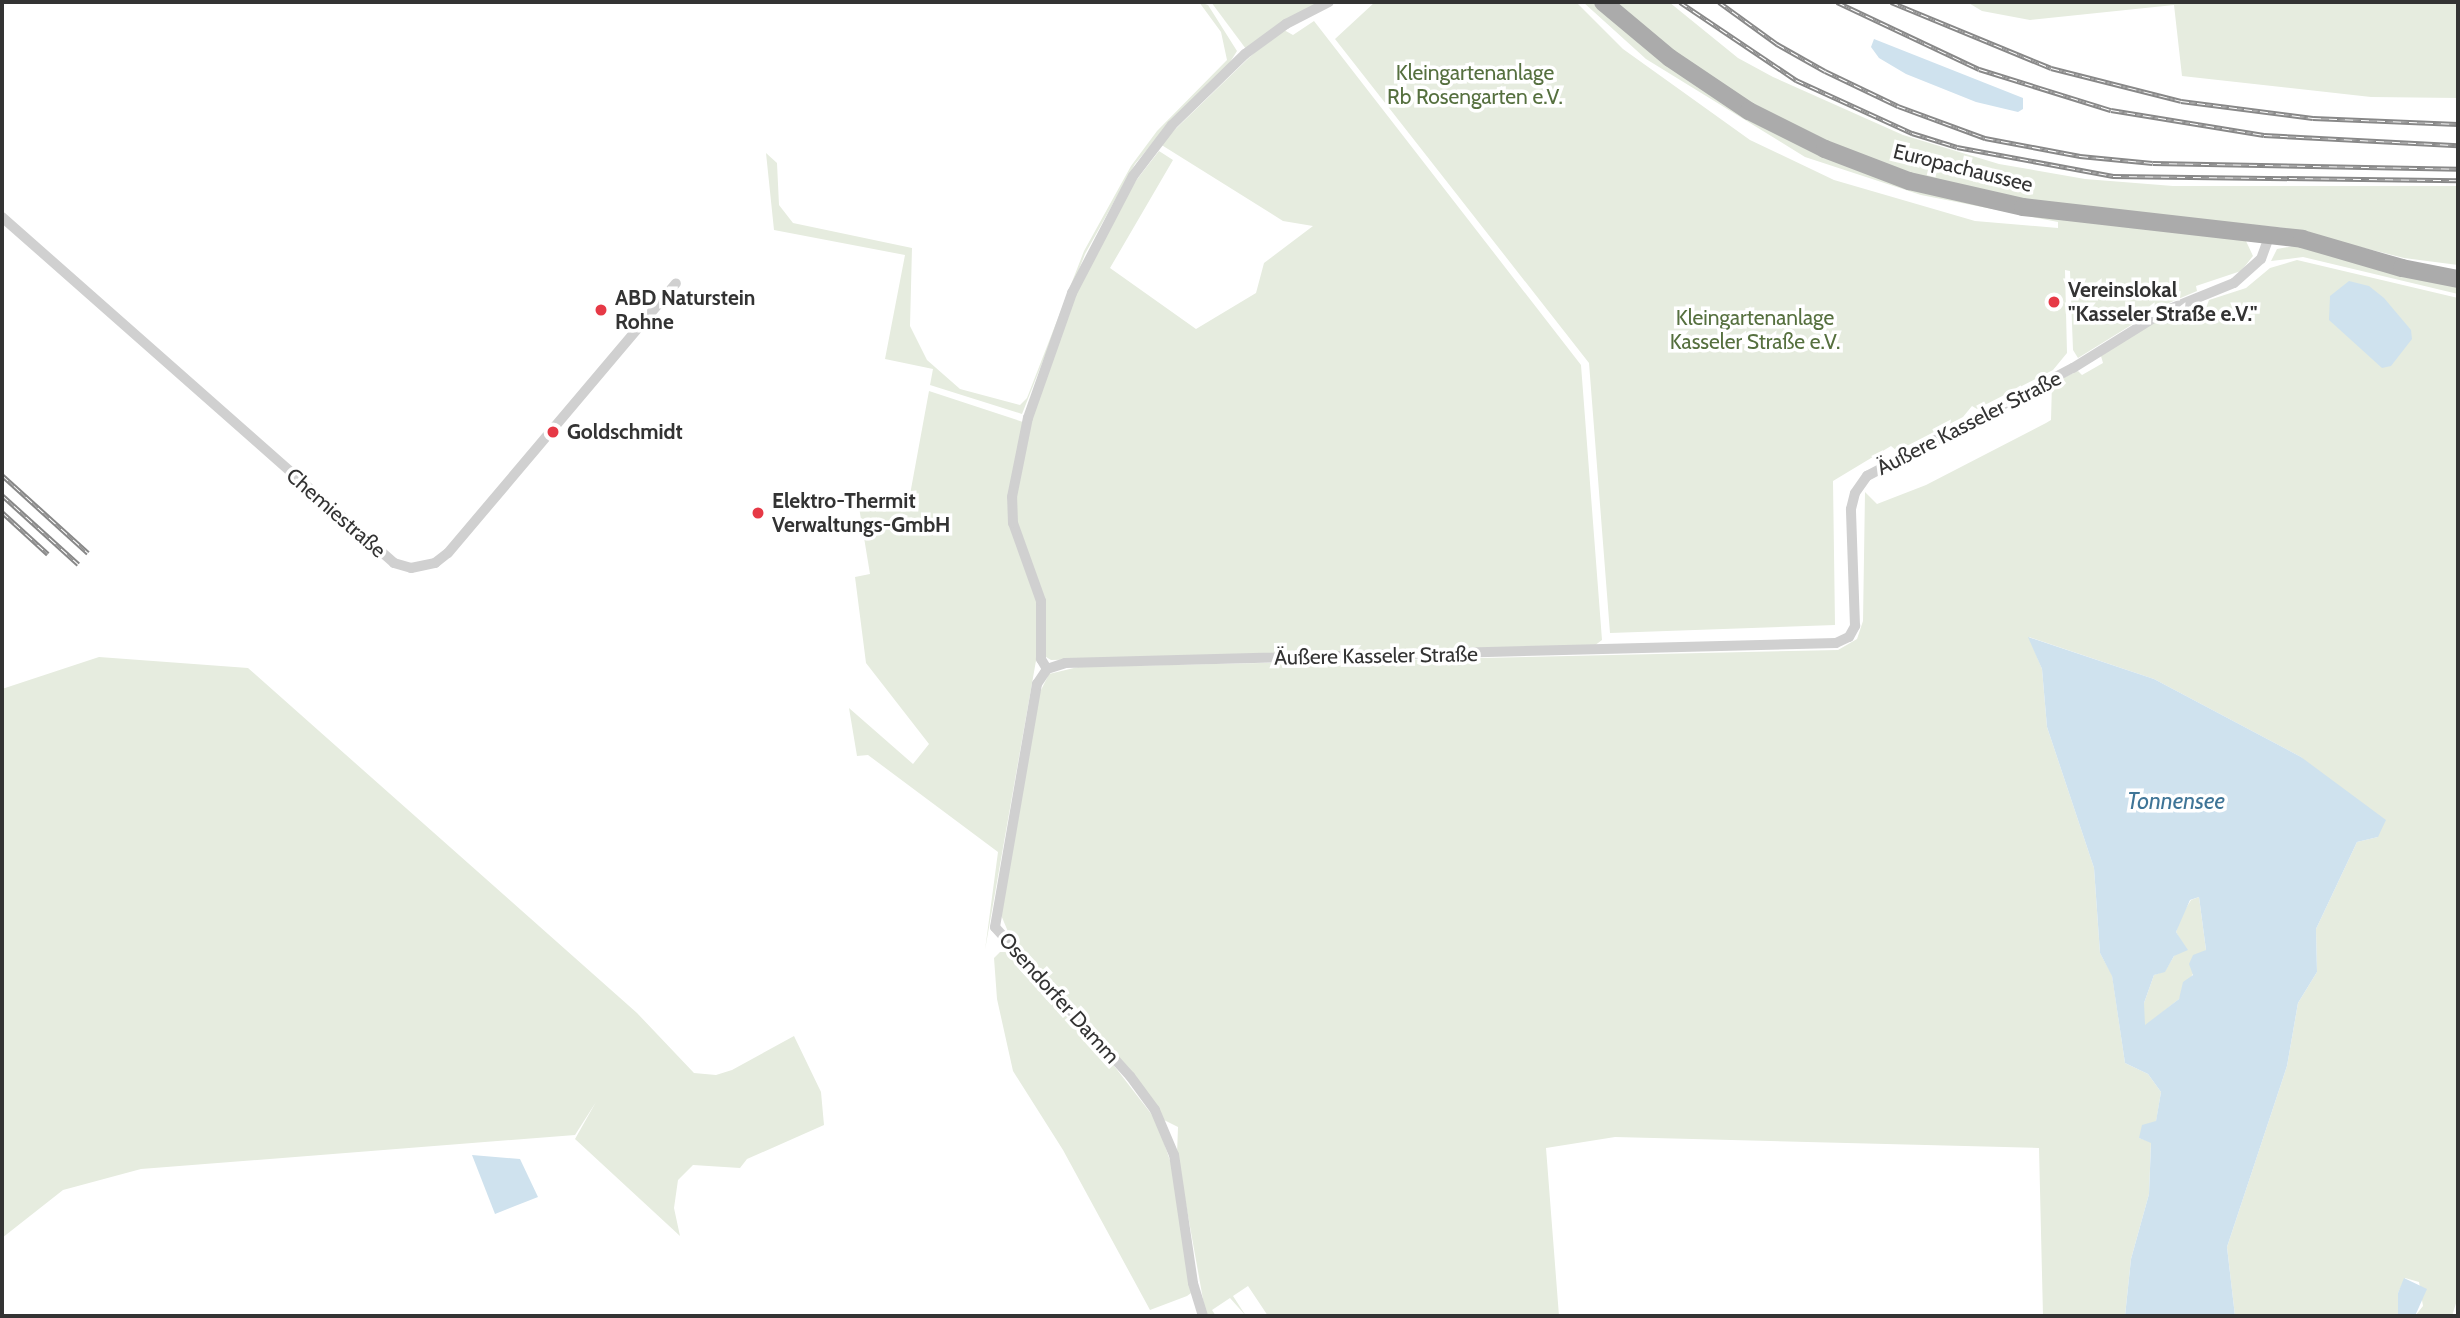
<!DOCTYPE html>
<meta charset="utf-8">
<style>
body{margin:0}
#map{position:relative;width:2460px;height:1318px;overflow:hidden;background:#fff;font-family:Cabin,sans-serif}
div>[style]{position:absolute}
.green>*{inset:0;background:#e6ecdf}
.water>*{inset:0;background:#cfe2ee}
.street>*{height:10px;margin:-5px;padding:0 5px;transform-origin:5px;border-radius:5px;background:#d0d0d0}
.primary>*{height:18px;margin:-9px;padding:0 9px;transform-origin:9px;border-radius:9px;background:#ababab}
.rail>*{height:5px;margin-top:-2.5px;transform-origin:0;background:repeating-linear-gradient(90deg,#fff 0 8px,#888 0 16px);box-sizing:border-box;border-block:2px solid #888}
.dots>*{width:19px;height:19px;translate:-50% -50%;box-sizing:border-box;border:4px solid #fff;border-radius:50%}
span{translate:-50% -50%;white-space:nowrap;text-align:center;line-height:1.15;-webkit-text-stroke:7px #fff;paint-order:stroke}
.park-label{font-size:21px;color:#56703f}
.street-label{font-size:21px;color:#333}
.poi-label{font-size:21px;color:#333;font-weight:700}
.left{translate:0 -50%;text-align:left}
.water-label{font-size:23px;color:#3f7597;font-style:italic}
.frame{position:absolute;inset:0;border:4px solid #333;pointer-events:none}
</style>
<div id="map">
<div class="green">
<i style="clip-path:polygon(1199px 2px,1208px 5px,1237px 51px,1227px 67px,1177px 114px,1135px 164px,1085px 254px,1022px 414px,930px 385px,933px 369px,885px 359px,905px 255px,774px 230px,766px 153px,777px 163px,779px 205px,793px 223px,912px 248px,910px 326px,927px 360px,960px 389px,1020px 405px,1027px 398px,1084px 251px,1131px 166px,1157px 131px,1227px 60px,1221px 32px)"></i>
<i style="clip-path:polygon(1211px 2px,1319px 2px,1246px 49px)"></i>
<i style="clip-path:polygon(1375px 2px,1576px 2px,1623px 49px,1750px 140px,1834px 180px,1975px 221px,2058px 228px,2058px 222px,1921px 195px,1805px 157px,1646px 59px,1583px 2px,1595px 2px,1643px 44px,1877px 176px,2246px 241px,2253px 256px,2241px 271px,2196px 286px,2197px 291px,2162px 306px,2078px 358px,2073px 350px,2070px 271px,2065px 270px,2067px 353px,2053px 370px,1977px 409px,1972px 406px,1963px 417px,1897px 451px,1891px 446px,1833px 481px,1835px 625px,1610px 633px,1589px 363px,1335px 39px)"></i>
<i style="clip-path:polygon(1610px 2px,1669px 2px,1738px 58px,1773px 77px,1903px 135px,1999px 164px,2085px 179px,2173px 186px,2458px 186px,2458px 265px,2404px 258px,2285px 228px,2086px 209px,1962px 190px,1827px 145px,1699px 73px)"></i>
<i style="clip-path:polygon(1967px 2px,2458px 2px,2458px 98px,2371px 97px,2182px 76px,2174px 5px,2030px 20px,1982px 11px)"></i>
<i style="clip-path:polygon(1314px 21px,1581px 365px,1602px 640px,1594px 646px,1051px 660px,1046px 657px,1046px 607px,1019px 536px,1015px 500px,1035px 404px,1074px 296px,1131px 187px,1159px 151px,1173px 160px,1110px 268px,1196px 329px,1256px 293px,1264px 263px,1313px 226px,1283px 221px,1160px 144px,1256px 51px,1284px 30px,1293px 35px)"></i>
<i style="clip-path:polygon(2294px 246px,2458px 286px,2458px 294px,2303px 257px,2271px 261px,2277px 249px)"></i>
<i style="clip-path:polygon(2297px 260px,2458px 298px,2458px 1297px,2452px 1316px,2415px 1316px,2423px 1306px,2419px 1282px,2405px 1278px,2398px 1293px,2398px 1316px,2235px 1316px,2227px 1247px,2287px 1066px,2298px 1003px,2317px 972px,2316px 929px,2357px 842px,2378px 837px,2301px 757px,2154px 679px,2029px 637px,2042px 669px,2047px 727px,2094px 868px,2100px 953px,2112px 975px,2125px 1063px,2148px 1074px,2161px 1092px,2156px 1122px,2139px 1138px,2151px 1142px,2149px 1194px,2131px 1259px,2125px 1316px,2043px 1316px,2039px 1148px,1615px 1137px,1546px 1148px,1559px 1316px,1268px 1316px,1248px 1286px,1233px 1296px,1246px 1316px,1230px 1298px,1212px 1310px,1216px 1316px,1206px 1316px,1177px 1154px,1178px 1127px,1164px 1120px,1014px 946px,1001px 915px,1039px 694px,1049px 674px,1078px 667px,1838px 650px,1857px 639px,1863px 621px,1865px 492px,1877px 504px,1926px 485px,2046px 423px,2051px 420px,2052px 383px,2078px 371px,2082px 375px,2103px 363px,2101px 356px,2158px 318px,2198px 303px,2206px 308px,2209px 300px,2246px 288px,2270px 268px)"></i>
<i style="clip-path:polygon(929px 391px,1023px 422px,1008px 496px,1037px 595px,1037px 655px,985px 950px,998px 852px,868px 755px,857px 756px,849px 708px,913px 764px,929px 744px,866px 663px,855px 577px,870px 574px,858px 501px,907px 511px)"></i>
<i style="clip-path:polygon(99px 657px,248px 668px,637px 1013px,694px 1073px,716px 1075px,732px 1070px,794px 1036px,821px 1092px,824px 1125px,747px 1159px,740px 1168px,693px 1165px,678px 1180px,674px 1208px,680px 1236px,575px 1139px,596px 1102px,575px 1135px,141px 1169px,63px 1190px,2px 1238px,2px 689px)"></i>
<i style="clip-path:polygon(2199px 897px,2206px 950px,2179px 999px,2144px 1027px,2144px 1003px,2154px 975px,2165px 971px,2182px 943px,2176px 932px,2181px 916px,2191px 900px)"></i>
<i style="clip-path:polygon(1000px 952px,1008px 952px,1020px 970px,1108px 1058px,1156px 1120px,1173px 1169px,1191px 1293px,1187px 1296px,1150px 1310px,1063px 1150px,1013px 1071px,997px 999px,994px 958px)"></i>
</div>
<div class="water">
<i style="clip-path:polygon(1874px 39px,2023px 98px,2023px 109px,2018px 112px,1976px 102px,1906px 74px,1879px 58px,1871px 47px)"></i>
<i style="clip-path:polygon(2349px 281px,2369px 286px,2384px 298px,2411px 330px,2412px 339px,2391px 366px,2382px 368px,2329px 320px,2330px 296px)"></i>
<i style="clip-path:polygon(evenodd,2028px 637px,2154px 679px,2301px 757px,2386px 820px,2378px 837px,2357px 842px,2316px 929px,2317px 972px,2298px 1003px,2287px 1066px,2227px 1247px,2235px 1316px,2125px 1316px,2131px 1259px,2149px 1194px,2151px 1143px,2139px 1138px,2142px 1125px,2156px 1121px,2161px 1092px,2148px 1074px,2125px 1063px,2112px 976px,2100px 953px,2094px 868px,2047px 727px,2042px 669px,2028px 637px,2199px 897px,2206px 950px,2193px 955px,2189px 964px,2193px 975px,2183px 982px,2179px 999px,2145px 1025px,2144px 1003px,2154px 975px,2165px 972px,2174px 956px,2188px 950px,2176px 932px,2190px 900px,2199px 897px)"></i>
<i style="clip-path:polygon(472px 1155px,520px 1159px,538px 1197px,495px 1214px)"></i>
<i style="clip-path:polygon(2404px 1278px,2427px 1289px,2415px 1316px,2398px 1316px,2398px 1293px)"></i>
</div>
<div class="street">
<i style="left:2px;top:217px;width:523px;rotate:41.43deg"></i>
<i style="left:394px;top:563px;width:18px;rotate:16deg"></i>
<i style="left:411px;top:568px;width:25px;rotate:-12deg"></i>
<i style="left:435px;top:563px;width:16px;rotate:-38deg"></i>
<i style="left:448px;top:553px;width:353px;rotate:-49.8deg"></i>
<i style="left:1047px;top:669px;width:12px;rotate:-121deg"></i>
<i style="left:1041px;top:659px;width:58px;rotate:-90deg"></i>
<i style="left:1041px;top:601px;width:83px;rotate:-109.7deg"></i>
<i style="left:1013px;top:523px;width:26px;rotate:-92deg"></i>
<i style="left:1012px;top:497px;width:81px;rotate:-78.6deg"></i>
<i style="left:1028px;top:418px;width:133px;rotate:-70.6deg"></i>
<i style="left:1072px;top:293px;width:132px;rotate:-62.5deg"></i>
<i style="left:1133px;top:176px;width:64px;rotate:-52.6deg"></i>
<i style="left:1172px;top:125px;width:102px;rotate:-44.2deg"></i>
<i style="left:1245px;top:54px;width:51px;rotate:-36.2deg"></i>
<i style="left:1286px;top:24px;width:48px;rotate:-27.1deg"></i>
<i style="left:1203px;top:1316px;width:34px;rotate:-107deg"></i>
<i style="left:1193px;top:1283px;width:129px;rotate:-98.4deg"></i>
<i style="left:1174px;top:1155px;width:49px;rotate:-112.9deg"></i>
<i style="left:1155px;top:1110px;width:42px;rotate:-126.3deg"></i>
<i style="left:1130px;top:1076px;width:201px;rotate:-132.2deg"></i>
<i style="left:995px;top:927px;width:247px;rotate:-80.2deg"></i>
<i style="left:1037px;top:684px;width:18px;rotate:-56deg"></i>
<i style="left:1047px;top:669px;width:19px;rotate:-18deg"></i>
<i style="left:1065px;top:663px;width:771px;rotate:-1.49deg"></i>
<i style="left:1836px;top:643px;width:14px;rotate:-25deg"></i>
<i style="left:1849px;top:637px;width:13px;rotate:-61deg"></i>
<i style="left:1855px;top:626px;width:117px;rotate:-92deg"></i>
<i style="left:1851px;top:509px;width:16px;rotate:-76deg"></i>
<i style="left:1855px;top:493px;width:21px;rotate:-55deg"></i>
<i style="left:1867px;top:476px;width:233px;rotate:-27.7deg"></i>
<i style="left:2073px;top:368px;width:108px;rotate:-31.8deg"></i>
<i style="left:2165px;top:311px;width:74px;rotate:-22.1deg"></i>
<i style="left:2234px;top:283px;width:36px;rotate:-42deg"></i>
<i style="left:2261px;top:259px;width:27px;rotate:-70deg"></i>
</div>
<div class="primary">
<i style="left:1603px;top:2px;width:87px;rotate:39.9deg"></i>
<i style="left:1670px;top:58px;width:95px;rotate:33.9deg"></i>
<i style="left:1749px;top:111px;width:85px;rotate:26.6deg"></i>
<i style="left:1825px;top:149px;width:90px;rotate:20.9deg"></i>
<i style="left:1909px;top:181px;width:117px;rotate:12.8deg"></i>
<i style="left:2023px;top:207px;width:281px;rotate:6.5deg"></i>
<i style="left:2302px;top:239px;width:104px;rotate:16.2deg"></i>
<i style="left:2402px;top:268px;width:57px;rotate:11.1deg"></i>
</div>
<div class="rail">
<i style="left:1680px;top:2px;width:140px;rotate:33.9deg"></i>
<i style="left:1796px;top:80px;width:128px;rotate:24.6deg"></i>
<i style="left:1912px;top:133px;width:47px;rotate:17.3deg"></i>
<i style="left:1957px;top:147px;width:159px;rotate:10.5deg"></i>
<i style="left:2113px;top:176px;width:345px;rotate:0.7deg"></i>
<i style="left:1719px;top:2px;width:72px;rotate:35.9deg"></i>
<i style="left:1777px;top:44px;width:55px;rotate:29.4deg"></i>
<i style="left:1825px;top:71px;width:81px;rotate:25.6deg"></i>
<i style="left:1898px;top:106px;width:93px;rotate:20.2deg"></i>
<i style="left:1985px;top:138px;width:97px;rotate:10.7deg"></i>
<i style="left:2080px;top:156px;width:73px;rotate:5.5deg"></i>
<i style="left:2153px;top:163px;width:305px;rotate:1.1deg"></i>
<i style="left:1837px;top:2px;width:157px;rotate:25.3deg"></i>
<i style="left:1979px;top:69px;width:138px;rotate:17.3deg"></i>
<i style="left:2111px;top:110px;width:155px;rotate:9.3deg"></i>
<i style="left:2264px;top:135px;width:194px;rotate:3deg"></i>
<i style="left:1891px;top:2px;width:173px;rotate:22.4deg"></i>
<i style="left:2051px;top:68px;width:134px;rotate:14.2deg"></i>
<i style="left:2181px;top:101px;width:133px;rotate:7.3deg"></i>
<i style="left:2313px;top:118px;width:145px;rotate:2.4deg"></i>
<i style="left:2px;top:475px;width:116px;rotate:42.2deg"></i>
<i style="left:2px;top:495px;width:103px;rotate:42.2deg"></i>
<i style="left:2px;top:512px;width:62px;rotate:42.4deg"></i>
</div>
<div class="dots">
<i style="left:2054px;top:302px;background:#e63946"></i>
<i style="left:601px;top:310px;background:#e63946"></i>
<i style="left:553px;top:432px;background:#e63946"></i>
<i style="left:758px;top:513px;background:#e63946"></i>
</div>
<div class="park-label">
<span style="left:1475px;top:85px">Kleingartenanlage<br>Rb Rosengarten e.V.</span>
<span style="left:1755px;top:330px">Kleingartenanlage<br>Kasseler Straße e.V.</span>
</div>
<div class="street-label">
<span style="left:1963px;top:168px;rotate:14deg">Europachaussee</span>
<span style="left:1969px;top:423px;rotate:-27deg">Äußere Kasseler Straße</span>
<span style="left:336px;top:513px;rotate:41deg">Chemiestraße</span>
<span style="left:1376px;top:656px;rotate:-1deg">Äußere Kasseler Straße</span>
<span style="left:1059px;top:998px;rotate:48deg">Osendorfer Damm</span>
</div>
<div class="poi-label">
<span class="left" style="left:2068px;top:302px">Vereinslokal<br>"Kasseler Straße e.V."</span>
<span class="left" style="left:615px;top:310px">ABD Naturstein<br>Rohne</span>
<span class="left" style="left:567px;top:432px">Goldschmidt</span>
<span class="left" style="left:772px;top:513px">Elektro-Thermit<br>Verwaltungs-GmbH</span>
</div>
<div class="water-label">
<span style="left:2176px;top:801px">Tonnensee</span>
</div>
<div class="frame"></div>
</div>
